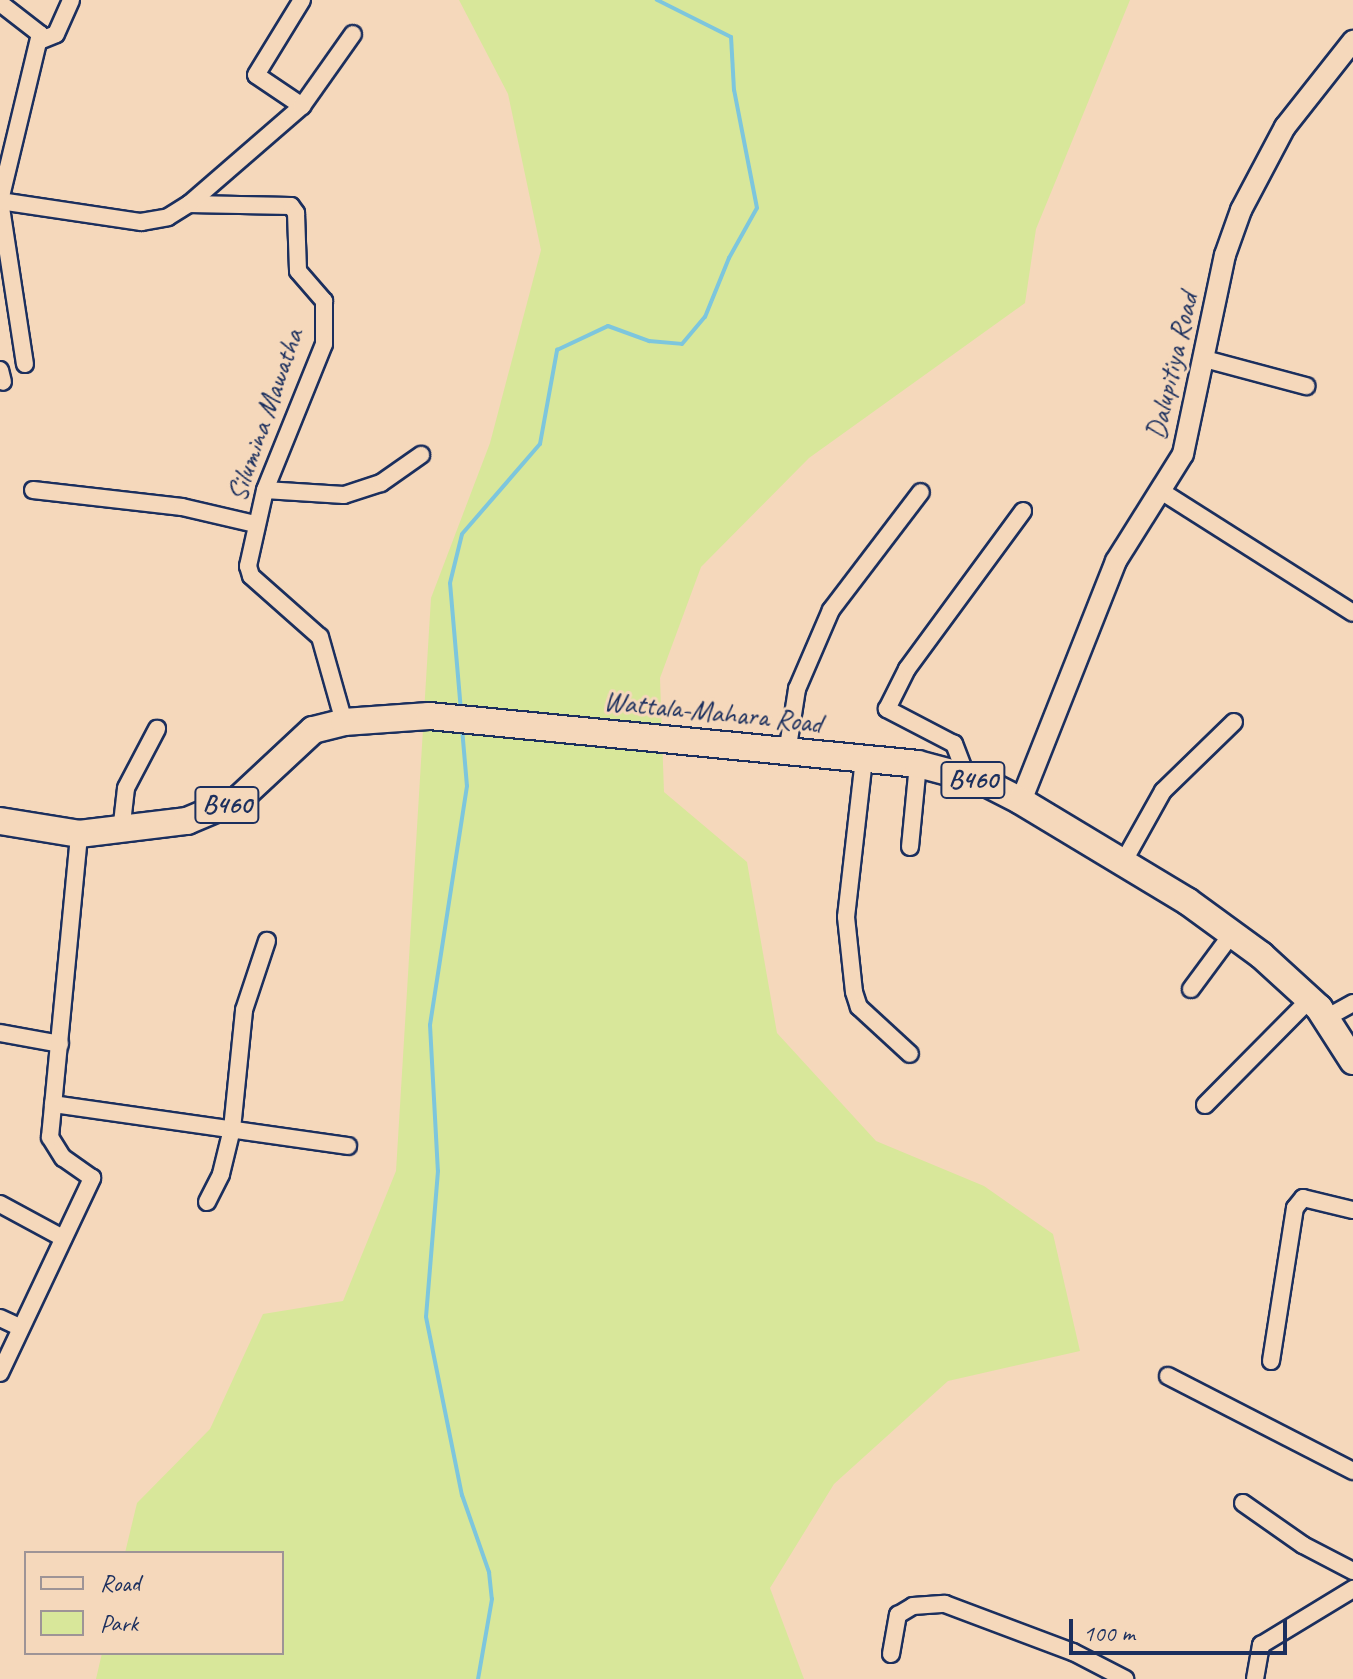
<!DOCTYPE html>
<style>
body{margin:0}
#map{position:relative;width:1353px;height:1679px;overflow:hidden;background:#f5d8bb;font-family:Caveat,sans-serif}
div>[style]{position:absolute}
.green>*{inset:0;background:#d8e79a}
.stream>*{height:4px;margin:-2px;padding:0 2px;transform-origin:2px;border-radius:2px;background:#7dc6dd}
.roads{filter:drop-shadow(2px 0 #1b2f5e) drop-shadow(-2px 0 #1b2f5e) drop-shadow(0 2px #1b2f5e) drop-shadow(0 -2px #1b2f5e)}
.minor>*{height:16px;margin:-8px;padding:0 8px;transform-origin:8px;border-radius:8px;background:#f5d8bb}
.tertiary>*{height:20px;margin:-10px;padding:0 10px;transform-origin:10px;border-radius:10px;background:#f5d8bb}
.primary>*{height:26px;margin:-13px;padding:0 13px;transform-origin:13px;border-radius:13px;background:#f5d8bb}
span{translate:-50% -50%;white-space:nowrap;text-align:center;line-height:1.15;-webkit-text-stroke:6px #f5d8bb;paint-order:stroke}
.shield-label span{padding:2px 6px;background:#f5d8bb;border:2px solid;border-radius:6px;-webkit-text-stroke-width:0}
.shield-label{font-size:26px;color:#1b2f5e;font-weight:700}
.street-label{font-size:28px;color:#1b2f5e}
.legend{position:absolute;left:24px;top:1551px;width:260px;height:104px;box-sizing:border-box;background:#f5d8bb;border:2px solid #9e9496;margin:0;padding:10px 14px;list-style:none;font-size:24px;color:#1b2f5e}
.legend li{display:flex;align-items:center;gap:16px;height:40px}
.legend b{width:40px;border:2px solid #9e9496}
.scale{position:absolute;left:1069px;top:1619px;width:218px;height:36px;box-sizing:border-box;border:4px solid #1b2f5e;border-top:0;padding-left:10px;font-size:24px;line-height:28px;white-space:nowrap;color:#1b2f5e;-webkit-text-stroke:6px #f5d8bb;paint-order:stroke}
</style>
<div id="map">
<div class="green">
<i style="clip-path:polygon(459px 0,1130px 0,1036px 229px,1025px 303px,809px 458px,701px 567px,660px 678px,664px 792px,747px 862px,777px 1033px,876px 1141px,984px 1186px,1053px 1234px,1080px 1351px,948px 1381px,834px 1484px,770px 1588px,804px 1679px,96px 1679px,102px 1653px,282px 1653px,282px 1553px,125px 1553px,137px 1503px,210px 1429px,263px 1314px,343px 1301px,396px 1171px,431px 598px,490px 443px,541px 250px,508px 94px)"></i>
</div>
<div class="stream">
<i style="left:461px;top:711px;width:128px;rotate:-94.9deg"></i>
<i style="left:450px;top:583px;width:50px;rotate:-76.2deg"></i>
<i style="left:462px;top:534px;width:119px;rotate:-49.1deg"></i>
<i style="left:540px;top:444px;width:96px;rotate:-79.7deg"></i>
<i style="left:557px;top:350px;width:56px;rotate:-25.2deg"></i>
<i style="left:608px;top:326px;width:44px;rotate:20.1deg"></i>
<i style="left:649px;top:341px;width:33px;rotate:5deg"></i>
<i style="left:682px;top:344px;width:35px;rotate:-50deg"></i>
<i style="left:705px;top:317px;width:64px;rotate:-67.9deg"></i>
<i style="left:729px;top:258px;width:57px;rotate:-60.8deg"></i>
<i style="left:757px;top:208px;width:120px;rotate:-101deg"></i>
<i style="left:734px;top:90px;width:53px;rotate:-93.2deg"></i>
<i style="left:731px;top:37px;width:83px;rotate:-153.4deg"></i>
<i style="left:462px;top:728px;width:58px;rotate:85.1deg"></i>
<i style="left:467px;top:786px;width:242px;rotate:98.8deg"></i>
<i style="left:430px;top:1025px;width:146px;rotate:86.9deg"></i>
<i style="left:438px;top:1171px;width:146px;rotate:94.7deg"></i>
<i style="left:426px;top:1317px;width:182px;rotate:78.6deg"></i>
<i style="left:462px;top:1495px;width:82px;rotate:70.7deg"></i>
<i style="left:489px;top:1572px;width:27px;rotate:84deg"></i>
<i style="left:492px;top:1599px;width:81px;rotate:99.9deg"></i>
</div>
<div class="roads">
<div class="minor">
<i style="left:0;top:3px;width:51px;rotate:37.8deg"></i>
<i style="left:40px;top:34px;width:172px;rotate:103.5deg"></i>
<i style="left:0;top:201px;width:165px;rotate:81.3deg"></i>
<i style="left:39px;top:41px;width:18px;rotate:-22deg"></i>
<i style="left:56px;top:34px;width:37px;rotate:-66deg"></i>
<i style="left:302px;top:106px;width:55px;rotate:-146deg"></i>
<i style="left:256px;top:75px;width:88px;rotate:-58.5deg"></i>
<i style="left:0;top:201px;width:143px;rotate:8.5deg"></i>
<i style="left:141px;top:222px;width:27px;rotate:-10deg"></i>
<i style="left:168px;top:217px;width:25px;rotate:-32deg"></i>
<i style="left:189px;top:204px;width:102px;rotate:1.1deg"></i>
<i style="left:291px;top:206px;width:9px;rotate:54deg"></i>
<i style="left:296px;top:213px;width:58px;rotate:88deg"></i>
<i style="left:298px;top:271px;width:40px;rotate:49deg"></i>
<i style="left:324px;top:301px;width:43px;rotate:90deg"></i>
<i style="left:324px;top:344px;width:157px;rotate:112deg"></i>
<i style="left:265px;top:490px;width:78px;rotate:102.6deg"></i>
<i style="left:248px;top:566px;width:10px;rotate:73deg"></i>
<i style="left:251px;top:576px;width:92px;rotate:41.5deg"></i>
<i style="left:320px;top:637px;width:88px;rotate:74.2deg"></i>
<i style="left:189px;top:204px;width:150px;rotate:-40.9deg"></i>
<i style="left:302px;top:106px;width:88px;rotate:-54.7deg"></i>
<i style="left:1205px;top:359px;width:105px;rotate:15deg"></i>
<i style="left:0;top:370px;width:12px;rotate:76deg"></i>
<i style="left:33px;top:490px;width:150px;rotate:6.5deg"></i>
<i style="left:182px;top:507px;width:75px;rotate:13.1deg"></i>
<i style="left:265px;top:490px;width:79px;rotate:3.6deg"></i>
<i style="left:344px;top:495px;width:39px;rotate:-18deg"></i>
<i style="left:381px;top:483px;width:49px;rotate:-35deg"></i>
<i style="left:1161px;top:491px;width:227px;rotate:32.4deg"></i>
<i style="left:787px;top:753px;width:65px;rotate:-81.1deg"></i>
<i style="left:797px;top:689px;width:86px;rotate:-66.7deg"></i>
<i style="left:831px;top:610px;width:148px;rotate:-52.7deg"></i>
<i style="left:864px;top:759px;width:159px;rotate:96.5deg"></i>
<i style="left:846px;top:917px;width:75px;rotate:83.9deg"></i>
<i style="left:854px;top:992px;width:16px;rotate:72deg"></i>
<i style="left:859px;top:1007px;width:69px;rotate:42.7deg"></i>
<i style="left:968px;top:780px;width:39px;rotate:-111deg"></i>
<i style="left:954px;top:744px;width:76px;rotate:-152.4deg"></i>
<i style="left:887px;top:709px;width:45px;rotate:-63.4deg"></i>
<i style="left:907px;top:669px;width:196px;rotate:-53.7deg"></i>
<i style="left:121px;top:832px;width:44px;rotate:-83.5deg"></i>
<i style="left:126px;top:788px;width:67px;rotate:-62.3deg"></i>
<i style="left:910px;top:847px;width:83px;rotate:-84.5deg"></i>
<i style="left:1125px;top:859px;width:78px;rotate:-60.8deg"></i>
<i style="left:1163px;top:791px;width:99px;rotate:-44.2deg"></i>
<i style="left:1191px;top:989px;width:67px;rotate:-53.5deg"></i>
<i style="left:1326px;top:1018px;width:31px;rotate:-29deg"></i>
<i style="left:0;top:1033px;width:61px;rotate:10.4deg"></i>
<i style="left:53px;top:1104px;width:298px;rotate:8.1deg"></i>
<i style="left:1205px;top:1105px;width:148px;rotate:-45.3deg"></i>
<i style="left:207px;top:1202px;width:31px;rotate:-63deg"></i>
<i style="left:221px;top:1174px;width:46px;rotate:-76.3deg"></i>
<i style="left:232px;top:1129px;width:120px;rotate:-84.2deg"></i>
<i style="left:244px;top:1010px;width:73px;rotate:-71.6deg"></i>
<i style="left:0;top:1204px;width:72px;rotate:28.4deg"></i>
<i style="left:0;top:1318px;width:21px;rotate:25deg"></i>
<i style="left:1271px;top:1361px;width:155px;rotate:-81.1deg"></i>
<i style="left:1295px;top:1208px;width:13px;rotate:-51deg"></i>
<i style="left:1303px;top:1198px;width:51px;rotate:13.5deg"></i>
<i style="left:0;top:1373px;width:216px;rotate:-64.7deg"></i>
<i style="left:92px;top:1178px;width:35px;rotate:-145deg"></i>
<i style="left:63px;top:1158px;width:25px;rotate:-122deg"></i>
<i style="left:50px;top:1137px;width:304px;rotate:-84.5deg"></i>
<i style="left:1168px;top:1376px;width:208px;rotate:27.2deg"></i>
<i style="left:1243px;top:1503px;width:73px;rotate:35deg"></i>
<i style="left:1303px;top:1545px;width:56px;rotate:27.5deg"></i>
<i style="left:891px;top:1654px;width:40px;rotate:-80deg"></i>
<i style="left:898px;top:1615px;width:17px;rotate:-31deg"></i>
<i style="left:913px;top:1606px;width:32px;rotate:-4deg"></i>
<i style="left:945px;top:1604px;width:137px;rotate:20.6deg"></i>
<i style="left:1073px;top:1652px;width:59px;rotate:27.4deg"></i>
<i style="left:1255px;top:1679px;width:35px;rotate:-80deg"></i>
<i style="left:1261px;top:1645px;width:108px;rotate:-31.3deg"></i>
</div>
<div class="tertiary">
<i style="left:1021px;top:801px;width:258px;rotate:-68.4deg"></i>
<i style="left:1116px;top:561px;width:126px;rotate:-57.9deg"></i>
<i style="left:1183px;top:454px;width:203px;rotate:-78.1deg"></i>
<i style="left:1225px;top:255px;width:48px;rotate:-70.4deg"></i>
<i style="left:1241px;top:210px;width:94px;rotate:-62.1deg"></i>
<i style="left:1285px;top:127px;width:110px;rotate:-51.7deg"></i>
</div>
<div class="primary">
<i style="left:0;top:821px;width:80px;rotate:9.3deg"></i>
<i style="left:79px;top:834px;width:109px;rotate:-6.9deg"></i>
<i style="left:187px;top:821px;width:56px;rotate:-22.9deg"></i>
<i style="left:239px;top:799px;width:101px;rotate:-43deg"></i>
<i style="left:313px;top:730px;width:32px;rotate:-14deg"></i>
<i style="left:344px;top:722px;width:85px;rotate:-4deg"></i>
<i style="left:429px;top:716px;width:491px;rotate:5.6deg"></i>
<i style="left:918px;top:764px;width:66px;rotate:14.9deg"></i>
<i style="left:982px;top:781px;width:44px;rotate:27.1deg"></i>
<i style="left:1021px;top:801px;width:194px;rotate:31.1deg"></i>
<i style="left:1187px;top:901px;width:92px;rotate:36.1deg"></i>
<i style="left:1261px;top:955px;width:79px;rotate:42.4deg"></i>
<i style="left:1319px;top:1008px;width:63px;rotate:57.3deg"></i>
</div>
</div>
<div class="shield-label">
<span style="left:973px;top:780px">B460</span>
<span style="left:227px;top:805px">B460</span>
</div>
<div class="street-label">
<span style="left:1172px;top:366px;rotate:-77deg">Dalupitiya Road</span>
<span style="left:265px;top:415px;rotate:-71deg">Silumina Mawatha</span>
<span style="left:713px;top:712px;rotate:6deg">Wattala-Mahara Road</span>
</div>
<ul class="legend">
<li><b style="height:10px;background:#f5d8bb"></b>Road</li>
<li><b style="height:22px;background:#d8e79a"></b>Park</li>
</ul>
<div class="scale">100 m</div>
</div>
